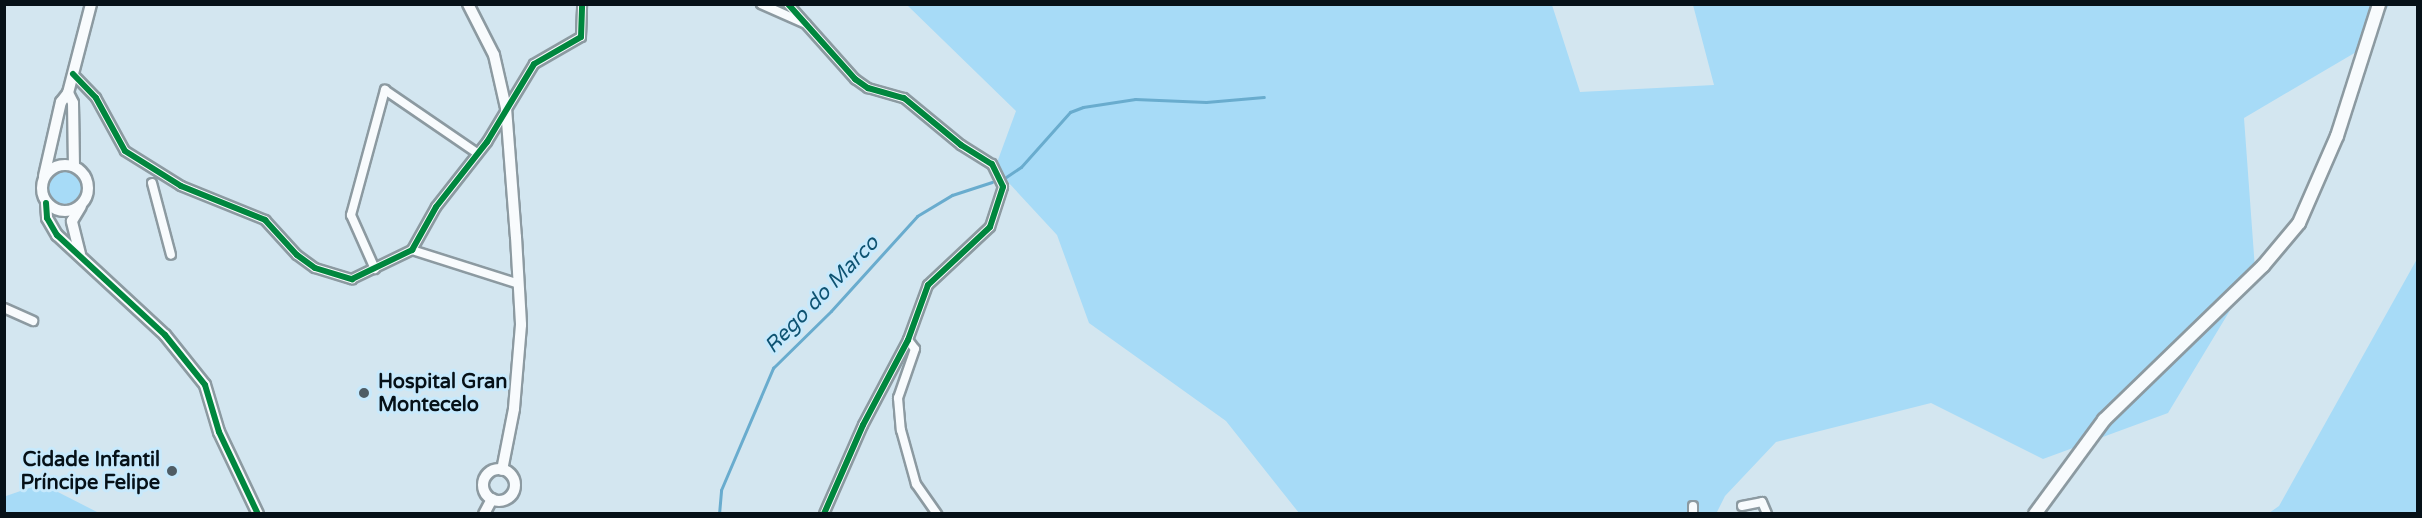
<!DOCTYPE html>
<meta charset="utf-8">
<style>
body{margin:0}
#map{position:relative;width:2422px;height:518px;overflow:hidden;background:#d3e6f0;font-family:"Varela Round",sans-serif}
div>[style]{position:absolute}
.green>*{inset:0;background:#a7dbf7}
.round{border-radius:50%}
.stream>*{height:3px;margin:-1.5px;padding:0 1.5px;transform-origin:1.5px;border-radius:1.5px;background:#69acce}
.roads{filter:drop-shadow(2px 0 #8c9aa1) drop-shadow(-2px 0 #8c9aa1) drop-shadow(0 2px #8c9aa1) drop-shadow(0 -2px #8c9aa1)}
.street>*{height:8px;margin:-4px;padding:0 4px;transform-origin:4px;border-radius:4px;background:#f8fbfd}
.secondary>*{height:10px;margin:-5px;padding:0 5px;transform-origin:5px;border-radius:5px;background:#f8fbfd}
.secondary>.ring{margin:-5px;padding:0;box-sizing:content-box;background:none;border:10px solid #f8fbfd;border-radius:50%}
.primary>*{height:12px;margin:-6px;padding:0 6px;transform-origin:6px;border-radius:6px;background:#f8fbfd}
.cycleway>*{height:6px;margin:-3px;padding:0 3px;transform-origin:3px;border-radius:3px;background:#00873e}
.dots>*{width:16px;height:16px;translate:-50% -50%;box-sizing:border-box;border:3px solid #c7e9fc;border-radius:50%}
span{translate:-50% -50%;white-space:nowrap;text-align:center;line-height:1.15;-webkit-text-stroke:6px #c7e9fc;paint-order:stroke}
.poi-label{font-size:20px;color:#061118;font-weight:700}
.left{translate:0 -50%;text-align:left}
.right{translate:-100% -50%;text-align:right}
.water-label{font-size:21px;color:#0e5372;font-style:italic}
.frame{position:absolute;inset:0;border:6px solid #061118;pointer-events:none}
</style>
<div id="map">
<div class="green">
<i style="clip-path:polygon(907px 5px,1552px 5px,1580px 92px,1714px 85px,1693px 5px,2389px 5px,2363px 48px,2244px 118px,2255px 269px,2168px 413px,2043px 459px,1931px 403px,1776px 442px,1725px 496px,1716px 514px,1299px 513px,1226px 421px,1089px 323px,1057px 235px,995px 168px,1016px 111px)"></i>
<i class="round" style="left:49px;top:172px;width:32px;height:32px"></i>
<i style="clip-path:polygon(2417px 259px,2417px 513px,2269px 513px,2279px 506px)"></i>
<i style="clip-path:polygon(35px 486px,50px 488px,99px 513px,5px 513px,6px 496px)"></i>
</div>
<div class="stream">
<i style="left:1006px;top:177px;width:18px;rotate:-34deg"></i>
<i style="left:1021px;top:167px;width:74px;rotate:-48.3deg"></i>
<i style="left:1070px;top:112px;width:14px;rotate:-21deg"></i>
<i style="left:1083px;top:107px;width:53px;rotate:-8.7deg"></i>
<i style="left:1135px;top:99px;width:71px;rotate:2.4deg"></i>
<i style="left:1206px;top:102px;width:58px;rotate:-4.9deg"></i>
<i style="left:719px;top:514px;width:24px;rotate:-85deg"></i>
<i style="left:721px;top:490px;width:133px;rotate:-66.9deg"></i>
<i style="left:773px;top:368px;width:81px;rotate:-44.5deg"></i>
<i style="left:831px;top:311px;width:128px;rotate:-47.8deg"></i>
<i style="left:917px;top:216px;width:41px;rotate:-31deg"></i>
<i style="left:952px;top:195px;width:42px;rotate:-18deg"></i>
</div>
<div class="roads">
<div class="street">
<i style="left:761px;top:4px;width:49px;rotate:24deg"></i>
<i style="left:788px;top:4px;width:101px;rotate:48.2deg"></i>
<i style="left:855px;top:79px;width:16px;rotate:35deg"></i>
<i style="left:868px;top:88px;width:37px;rotate:16deg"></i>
<i style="left:904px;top:98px;width:74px;rotate:39.5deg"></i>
<i style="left:961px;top:145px;width:36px;rotate:32deg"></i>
<i style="left:992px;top:164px;width:25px;rotate:64deg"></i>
<i style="left:1003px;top:187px;width:42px;rotate:108deg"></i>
<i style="left:990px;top:227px;width:85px;rotate:136.9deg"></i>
<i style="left:928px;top:285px;width:59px;rotate:110deg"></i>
<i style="left:908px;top:340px;width:96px;rotate:117.9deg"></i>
<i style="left:863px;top:425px;width:97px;rotate:113.7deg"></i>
<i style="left:73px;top:74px;width:33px;rotate:46deg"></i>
<i style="left:96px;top:98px;width:60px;rotate:61.3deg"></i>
<i style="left:125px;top:151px;width:66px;rotate:32deg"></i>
<i style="left:181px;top:186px;width:91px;rotate:22deg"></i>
<i style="left:265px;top:220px;width:47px;rotate:47.6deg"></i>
<i style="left:297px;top:255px;width:22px;rotate:36deg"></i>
<i style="left:315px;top:268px;width:39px;rotate:17deg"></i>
<i style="left:352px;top:279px;width:67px;rotate:-25.8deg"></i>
<i style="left:412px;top:250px;width:49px;rotate:-60.8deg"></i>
<i style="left:436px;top:207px;width:83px;rotate:-51.9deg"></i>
<i style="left:487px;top:142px;width:91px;rotate:-58.9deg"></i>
<i style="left:534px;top:64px;width:54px;rotate:-29.9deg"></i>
<i style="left:581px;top:37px;width:33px;rotate:-88deg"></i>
<i style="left:152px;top:183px;width:74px;rotate:75.2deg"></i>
<i style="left:412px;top:250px;width:112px;rotate:17.6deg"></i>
<i style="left:375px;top:269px;width:59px;rotate:-114deg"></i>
<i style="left:351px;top:215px;width:130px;rotate:-74.8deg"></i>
<i style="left:385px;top:90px;width:112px;rotate:34.4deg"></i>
<i style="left:4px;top:308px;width:32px;rotate:24deg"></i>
<i style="left:908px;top:340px;width:11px;rotate:52deg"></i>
<i style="left:915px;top:349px;width:52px;rotate:109.1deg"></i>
<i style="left:898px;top:398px;width:32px;rotate:85deg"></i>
<i style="left:901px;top:430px;width:56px;rotate:74.5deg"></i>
<i style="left:916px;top:484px;width:37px;rotate:55deg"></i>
<i style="left:1693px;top:506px;width:8px;rotate:90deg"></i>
<i style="left:1742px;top:506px;width:20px;rotate:-11deg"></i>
<i style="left:1762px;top:502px;width:13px;rotate:67deg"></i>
</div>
<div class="secondary">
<i style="left:468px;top:4px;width:57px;rotate:63deg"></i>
<i style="left:494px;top:55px;width:54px;rotate:77.2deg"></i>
<i style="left:506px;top:108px;width:129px;rotate:85.6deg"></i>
<i style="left:516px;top:237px;width:88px;rotate:86.7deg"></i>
<i style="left:521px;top:325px;width:84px;rotate:94.8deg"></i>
<i style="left:514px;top:409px;width:62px;rotate:101.1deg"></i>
<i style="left:68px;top:93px;width:11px;rotate:63deg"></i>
<i style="left:73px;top:103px;width:63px;rotate:89.1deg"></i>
<i class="ring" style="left:42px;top:165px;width:36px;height:36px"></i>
<i style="left:44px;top:176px;width:76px;rotate:-77.1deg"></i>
<i style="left:61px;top:102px;width:11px;rotate:-52deg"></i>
<i style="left:68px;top:93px;width:92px;rotate:-75.5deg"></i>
<i style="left:46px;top:203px;width:15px;rotate:86deg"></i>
<i style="left:47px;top:218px;width:20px;rotate:60deg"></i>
<i style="left:57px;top:235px;width:147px;rotate:42.8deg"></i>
<i style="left:165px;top:335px;width:64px;rotate:51.3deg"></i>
<i style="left:205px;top:385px;width:49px;rotate:73.4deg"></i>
<i style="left:219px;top:432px;width:91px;rotate:64.6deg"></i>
<i style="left:80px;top:254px;width:34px;rotate:-104deg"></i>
<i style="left:72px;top:221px;width:17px;rotate:-59deg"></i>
<i class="ring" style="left:483px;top:469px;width:22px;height:22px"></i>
<i style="left:484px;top:514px;width:17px;rotate:-62deg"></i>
</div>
<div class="primary">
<i style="left:2035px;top:514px;width:117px;rotate:-53.7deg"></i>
<i style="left:2104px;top:420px;width:221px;rotate:-44.1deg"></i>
<i style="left:2263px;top:266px;width:56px;rotate:-50.1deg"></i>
<i style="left:2299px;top:223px;width:95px;rotate:-66.4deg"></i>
<i style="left:2337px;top:136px;width:139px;rotate:-72.3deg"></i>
</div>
</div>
<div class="cycleway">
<i style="left:788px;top:4px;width:101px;rotate:48.2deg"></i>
<i style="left:855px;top:79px;width:16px;rotate:35deg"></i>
<i style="left:868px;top:88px;width:37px;rotate:16deg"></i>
<i style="left:904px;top:98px;width:74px;rotate:39.5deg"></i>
<i style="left:961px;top:145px;width:36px;rotate:32deg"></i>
<i style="left:992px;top:164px;width:25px;rotate:64deg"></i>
<i style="left:1003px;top:187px;width:42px;rotate:108deg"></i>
<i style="left:990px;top:227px;width:85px;rotate:136.9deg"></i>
<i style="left:928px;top:285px;width:59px;rotate:110deg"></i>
<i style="left:908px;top:340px;width:96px;rotate:117.9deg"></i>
<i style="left:863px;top:425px;width:97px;rotate:113.7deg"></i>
<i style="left:73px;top:74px;width:33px;rotate:46deg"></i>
<i style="left:96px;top:98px;width:60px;rotate:61.3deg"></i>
<i style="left:125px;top:151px;width:66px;rotate:32deg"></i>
<i style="left:181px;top:186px;width:91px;rotate:22deg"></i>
<i style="left:265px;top:220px;width:47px;rotate:47.6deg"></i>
<i style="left:297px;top:255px;width:22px;rotate:36deg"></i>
<i style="left:315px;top:268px;width:39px;rotate:17deg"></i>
<i style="left:352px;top:279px;width:67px;rotate:-25.8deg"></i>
<i style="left:412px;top:250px;width:49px;rotate:-60.8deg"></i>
<i style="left:436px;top:207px;width:83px;rotate:-51.9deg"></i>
<i style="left:487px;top:142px;width:91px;rotate:-58.9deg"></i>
<i style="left:534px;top:64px;width:54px;rotate:-29.9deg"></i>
<i style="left:581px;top:37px;width:33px;rotate:-88deg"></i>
<i style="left:46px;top:203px;width:15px;rotate:86deg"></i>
<i style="left:47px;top:218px;width:20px;rotate:60deg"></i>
<i style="left:57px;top:235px;width:147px;rotate:42.8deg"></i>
<i style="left:165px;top:335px;width:64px;rotate:51.3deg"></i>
<i style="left:205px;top:385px;width:49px;rotate:73.4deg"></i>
<i style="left:219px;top:432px;width:91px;rotate:64.6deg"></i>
</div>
<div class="dots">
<i style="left:364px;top:393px;background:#4e5c64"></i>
<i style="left:172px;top:471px;background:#4e5c64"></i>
</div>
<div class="poi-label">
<span class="left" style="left:378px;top:394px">Hospital Gran<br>Montecelo</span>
<span class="right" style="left:160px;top:472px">Cidade Infantil<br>Príncipe Felipe</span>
</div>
<div class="water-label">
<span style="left:822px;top:295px;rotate:-46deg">Rego do Marco</span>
</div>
<div class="frame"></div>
</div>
